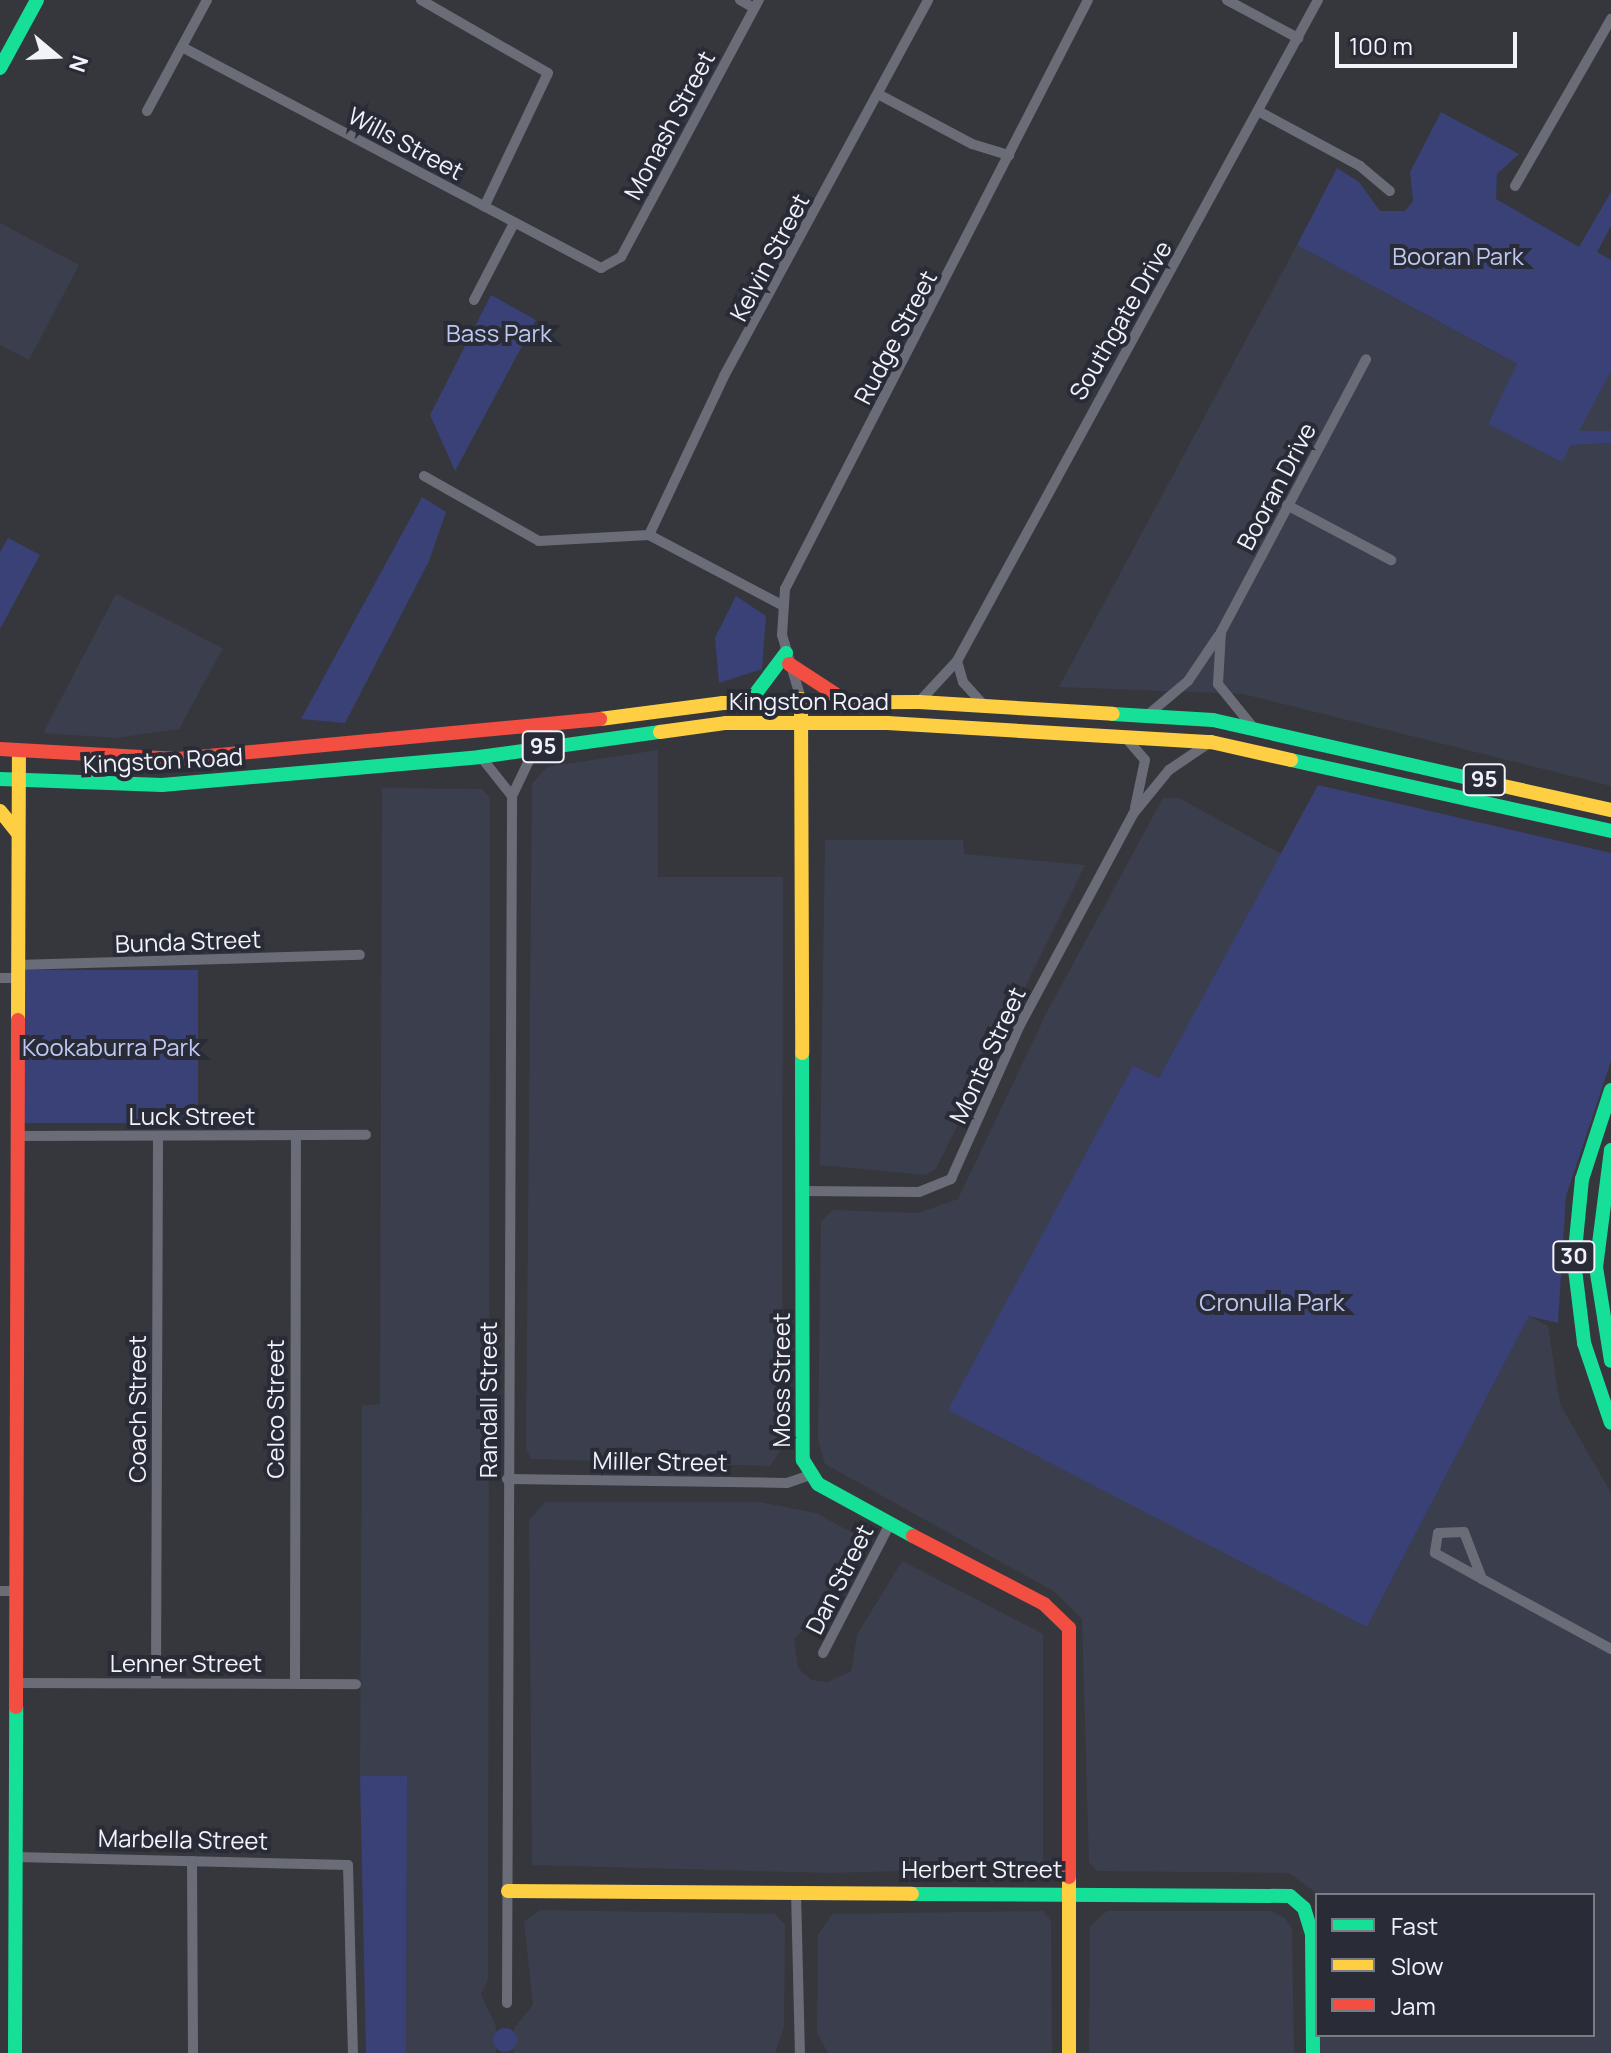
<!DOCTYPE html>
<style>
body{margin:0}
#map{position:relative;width:1611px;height:2053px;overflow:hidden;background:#36373d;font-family:Manrope,sans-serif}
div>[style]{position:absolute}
.built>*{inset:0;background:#3b3e4d}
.green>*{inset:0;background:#394176;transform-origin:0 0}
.round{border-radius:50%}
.street>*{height:10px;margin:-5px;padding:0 5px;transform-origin:5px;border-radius:5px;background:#6a6d77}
.fast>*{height:14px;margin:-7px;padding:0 7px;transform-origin:7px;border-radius:7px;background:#16e098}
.slow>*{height:14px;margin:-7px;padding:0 7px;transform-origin:7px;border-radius:7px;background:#ffcf43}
.jam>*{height:14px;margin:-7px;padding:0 7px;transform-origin:7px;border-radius:7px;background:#f24e42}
span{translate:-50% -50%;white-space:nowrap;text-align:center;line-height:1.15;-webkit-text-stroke:8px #292c36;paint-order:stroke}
.shield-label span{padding:2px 6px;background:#292c36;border:2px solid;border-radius:6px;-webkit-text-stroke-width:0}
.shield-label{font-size:22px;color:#f2f3fa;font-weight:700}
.street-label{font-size:24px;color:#f2f3fa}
.park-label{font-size:24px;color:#bec8f1}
.legend{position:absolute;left:1315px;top:1893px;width:280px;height:144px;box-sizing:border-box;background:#292c36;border:2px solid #797c84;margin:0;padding:10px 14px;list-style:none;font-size:24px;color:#f2f3fa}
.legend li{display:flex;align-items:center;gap:16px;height:40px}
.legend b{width:40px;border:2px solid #797c84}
.north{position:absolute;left:16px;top:16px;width:80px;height:80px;-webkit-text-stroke:6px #292c36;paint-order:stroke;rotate:109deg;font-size:22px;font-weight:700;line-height:32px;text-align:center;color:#f2f3fa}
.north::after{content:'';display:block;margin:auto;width:28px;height:36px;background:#f2f3fa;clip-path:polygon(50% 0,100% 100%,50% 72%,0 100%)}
.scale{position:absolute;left:1335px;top:32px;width:182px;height:36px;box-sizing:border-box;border:4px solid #f2f3fa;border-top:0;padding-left:10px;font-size:24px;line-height:28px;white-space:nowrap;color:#f2f3fa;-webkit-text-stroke:6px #292c36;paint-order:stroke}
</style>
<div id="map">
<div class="built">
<i style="clip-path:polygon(0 223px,79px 265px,29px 360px,0 345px)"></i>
<i style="clip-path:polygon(1297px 245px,1518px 365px,1488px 423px,1562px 461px,1570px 445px,1611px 443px,1611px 786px,1243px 694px,1059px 687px)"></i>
<i style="clip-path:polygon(1611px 371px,1611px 431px,1578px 431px)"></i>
<i style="clip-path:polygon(116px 594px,223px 648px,179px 729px,116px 738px,43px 733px)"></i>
<i style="clip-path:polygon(658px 750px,658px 877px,783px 877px,782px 1447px,770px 1466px,531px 1459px,526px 1448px,532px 784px,547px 767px)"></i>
<i style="clip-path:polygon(382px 788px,482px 789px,490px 798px,488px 1979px,481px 1994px,496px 2027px,496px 2053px,406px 2053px,407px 1776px,360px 1776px,362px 1406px,380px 1404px)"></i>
<i style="clip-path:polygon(1163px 798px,1179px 798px,1283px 855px,1159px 1079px,1133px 1067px,1367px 1627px,1529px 1316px,1548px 1326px,1560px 1404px,1611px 1493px,1611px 2053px,1318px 2053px,1319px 2035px,1593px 2035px,1593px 1895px,1319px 1895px,1289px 1873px,1097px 1871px,1089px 1862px,1082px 1619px,1055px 1592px,825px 1464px,818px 1440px,821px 1221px,833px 1210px,918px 1213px,958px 1199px,1047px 1012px)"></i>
<i style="clip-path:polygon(825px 840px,963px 840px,964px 854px,1085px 865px,936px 1169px,926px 1175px,820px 1165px)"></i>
<i style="clip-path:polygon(545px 1502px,760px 1502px,816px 1513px,856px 1535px,819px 1614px,794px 1639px,798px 1668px,811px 1680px,828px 1682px,851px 1671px,857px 1635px,902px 1561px,1043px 1634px,1043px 1867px,830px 1873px,532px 1865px,529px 1520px)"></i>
<i style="clip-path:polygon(540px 1910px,775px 1914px,785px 1925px,784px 2027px,775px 2053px,513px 2053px,514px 2028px,533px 2005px,524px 1922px)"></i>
<i style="clip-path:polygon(1043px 1911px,1051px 1921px,1052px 2053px,828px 2053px,817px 2033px,818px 1935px,832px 1914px)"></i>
<i style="clip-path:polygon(1107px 1911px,1271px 1911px,1285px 1918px,1292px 1929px,1294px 2053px,1089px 2053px,1090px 1926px)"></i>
</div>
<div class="green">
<i style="clip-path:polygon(1441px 112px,1519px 154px,1497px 174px,1496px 199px,1579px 247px,1611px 192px,1611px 226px,1597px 252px,1611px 260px,1611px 371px,1579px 431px,1611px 431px,1611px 443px,1571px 445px,1562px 462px,1488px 424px,1517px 364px,1297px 245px,1337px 168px,1359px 182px,1380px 211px,1405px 211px,1413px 201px,1410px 172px)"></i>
<i style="clip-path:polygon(491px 295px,536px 320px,455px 471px,430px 415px)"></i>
<i style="clip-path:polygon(422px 497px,446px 512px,429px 561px,345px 723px,301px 719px)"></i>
<i style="clip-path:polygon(8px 538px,40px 555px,0 629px,0 552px)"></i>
<i style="clip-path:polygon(736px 596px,766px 616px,762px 669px,719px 683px,715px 638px)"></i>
<i style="clip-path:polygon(1318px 785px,1611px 853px,1611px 1061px,1566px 1196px,1558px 1323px,1529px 1316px,1367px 1627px,948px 1410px,1133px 1066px,1159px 1078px)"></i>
<i style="left:198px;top:970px;width:153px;height:174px;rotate:90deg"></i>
<i style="clip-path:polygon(360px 1776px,407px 1776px,406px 2053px,366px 2053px)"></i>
<i class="round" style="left:493px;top:2028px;width:24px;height:24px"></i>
</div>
<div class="street">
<i style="left:421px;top:0;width:146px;rotate:29.9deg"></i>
<i style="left:548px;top:73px;width:148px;rotate:115.5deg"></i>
<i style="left:740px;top:0;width:16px;rotate:30deg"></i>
<i style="left:1227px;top:0;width:81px;rotate:28.2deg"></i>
<i style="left:182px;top:47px;width:474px;rotate:27.8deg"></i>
<i style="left:601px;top:268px;width:23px;rotate:-29deg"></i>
<i style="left:621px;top:257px;width:292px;rotate:-61.8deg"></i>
<i style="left:878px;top:94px;width:106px;rotate:28deg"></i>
<i style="left:972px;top:144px;width:39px;rotate:17deg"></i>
<i style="left:147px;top:111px;width:126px;rotate:-61.6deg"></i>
<i style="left:1258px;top:111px;width:116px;rotate:28.3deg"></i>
<i style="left:1360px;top:166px;width:39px;rotate:40deg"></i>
<i style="left:1515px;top:186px;width:193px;rotate:-60.1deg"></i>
<i style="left:474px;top:300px;width:87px;rotate:-62.5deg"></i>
<i style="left:424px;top:476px;width:132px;rotate:29.5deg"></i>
<i style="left:539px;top:541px;width:110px;rotate:-3.1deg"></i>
<i style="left:649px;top:535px;width:148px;rotate:27.8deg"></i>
<i style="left:1287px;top:505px;width:118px;rotate:27.9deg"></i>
<i style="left:649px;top:535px;width:176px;rotate:-64.7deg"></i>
<i style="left:724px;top:376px;width:428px;rotate:-61.5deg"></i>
<i style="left:957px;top:661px;width:22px;rotate:74deg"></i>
<i style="left:963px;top:682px;width:30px;rotate:48deg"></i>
<i style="left:801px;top:699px;width:67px;rotate:-106.5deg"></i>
<i style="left:782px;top:635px;width:46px;rotate:-86.3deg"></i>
<i style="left:785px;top:589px;width:662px;rotate:-62.78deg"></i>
<i style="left:919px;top:702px;width:56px;rotate:-47.2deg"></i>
<i style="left:957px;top:661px;width:753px;rotate:-61.36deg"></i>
<i style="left:1150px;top:713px;width:50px;rotate:-40.1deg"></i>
<i style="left:1188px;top:681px;width:55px;rotate:-56deg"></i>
<i style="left:1252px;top:726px;width:54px;rotate:-129deg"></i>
<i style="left:1218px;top:684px;width:52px;rotate:-86.7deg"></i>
<i style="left:1221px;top:632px;width:309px;rotate:-62deg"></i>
<i style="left:1125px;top:737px;width:30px;rotate:49deg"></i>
<i style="left:1145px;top:760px;width:49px;rotate:101.8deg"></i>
<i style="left:481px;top:757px;width:50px;rotate:51.5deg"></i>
<i style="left:17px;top:965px;width:343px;rotate:-1.7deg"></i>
<i style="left:0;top:978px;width:17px"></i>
<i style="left:17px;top:1136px;width:349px;rotate:-0.2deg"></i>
<i style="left:803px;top:1191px;width:116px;rotate:0.5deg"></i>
<i style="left:919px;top:1192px;width:35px;rotate:-22deg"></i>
<i style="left:951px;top:1179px;width:169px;rotate:-65.9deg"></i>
<i style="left:1020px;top:1025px;width:239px;rotate:-61.8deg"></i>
<i style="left:1133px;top:814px;width:57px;rotate:-50.7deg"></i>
<i style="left:1169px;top:770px;width:48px;rotate:-34deg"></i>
<i style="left:507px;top:1479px;width:280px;rotate:0.8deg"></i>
<i style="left:787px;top:1483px;width:24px;rotate:-19deg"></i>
<i style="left:1482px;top:1579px;width:50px;rotate:-111deg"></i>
<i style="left:1464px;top:1532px;width:26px;rotate:178deg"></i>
<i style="left:1438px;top:1533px;width:20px;rotate:99deg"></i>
<i style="left:1435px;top:1553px;width:54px;rotate:29deg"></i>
<i style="left:1482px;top:1579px;width:147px;rotate:28.5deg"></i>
<i style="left:0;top:1591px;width:16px"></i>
<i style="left:823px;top:1653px;width:145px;rotate:-62.6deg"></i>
<i style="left:16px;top:1683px;width:340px;rotate:0.2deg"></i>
<i style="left:156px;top:1683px;width:547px;rotate:-89.79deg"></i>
<i style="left:295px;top:1683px;width:547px;rotate:-89.9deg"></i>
<i style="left:16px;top:1857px;width:332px;rotate:1.4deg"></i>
<i style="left:348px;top:1865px;width:188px;rotate:88.5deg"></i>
<i style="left:192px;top:1861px;width:192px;rotate:89.7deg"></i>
<i style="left:796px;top:1892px;width:161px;rotate:88.6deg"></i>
<i style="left:507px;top:2003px;width:1207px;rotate:-89.76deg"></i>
<i style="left:512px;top:796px;width:53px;rotate:-64.4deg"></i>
</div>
<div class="fast">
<i style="left:0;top:68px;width:77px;rotate:-61.4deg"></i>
<i style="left:750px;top:701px;width:60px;rotate:-53.1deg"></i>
<i style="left:1113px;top:714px;width:100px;rotate:3.4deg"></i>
<i style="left:1213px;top:720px;width:293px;rotate:12.8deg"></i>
<i style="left:1291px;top:760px;width:328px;rotate:12.5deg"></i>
<i style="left:0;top:779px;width:162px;rotate:2.1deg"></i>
<i style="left:162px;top:785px;width:318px;rotate:-5deg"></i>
<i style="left:479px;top:757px;width:183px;rotate:-7.9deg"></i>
<i style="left:802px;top:1053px;width:407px;rotate:89.9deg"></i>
<i style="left:803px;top:1460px;width:28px;rotate:58deg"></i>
<i style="left:818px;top:1484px;width:108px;rotate:28.7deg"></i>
<i style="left:1611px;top:1090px;width:94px;rotate:108deg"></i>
<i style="left:1582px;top:1179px;width:82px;rotate:95.6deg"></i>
<i style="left:1574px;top:1261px;width:83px;rotate:83deg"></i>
<i style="left:1584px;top:1343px;width:84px;rotate:71.4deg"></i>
<i style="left:1611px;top:1150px;width:118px;rotate:97.3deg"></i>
<i style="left:1596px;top:1267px;width:95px;rotate:80.9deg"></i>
<i style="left:912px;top:1894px;width:378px;rotate:0.3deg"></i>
<i style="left:1290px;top:1896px;width:18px;rotate:41deg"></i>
<i style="left:1304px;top:1908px;width:27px;rotate:73deg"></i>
<i style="left:1312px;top:1934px;width:119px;rotate:89.5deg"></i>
<i style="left:15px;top:2053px;width:346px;rotate:-89.8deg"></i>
</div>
<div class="slow">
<i style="left:801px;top:699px;width:354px;rotate:89.8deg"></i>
<i style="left:600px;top:719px;width:124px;rotate:-7.4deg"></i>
<i style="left:723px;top:703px;width:196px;rotate:-0.3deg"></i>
<i style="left:919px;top:702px;width:194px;rotate:3.5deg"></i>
<i style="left:660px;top:732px;width:67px;rotate:-7.8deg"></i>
<i style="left:726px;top:723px;width:161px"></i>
<i style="left:887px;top:723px;width:325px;rotate:3.4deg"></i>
<i style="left:1211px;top:742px;width:82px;rotate:12.7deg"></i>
<i style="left:1499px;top:785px;width:115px;rotate:12.6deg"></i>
<i style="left:0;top:811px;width:28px;rotate:51deg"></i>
<i style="left:18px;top:1020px;width:268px;rotate:-89.8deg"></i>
<i style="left:1069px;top:1877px;width:176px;rotate:90deg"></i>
<i style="left:508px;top:1891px;width:404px;rotate:0.4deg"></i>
</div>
<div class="jam">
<i style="left:789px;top:664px;width:64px;rotate:32.9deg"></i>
<i style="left:0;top:749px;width:177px;rotate:3.2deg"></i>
<i style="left:177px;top:759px;width:425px;rotate:-5.4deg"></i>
<i style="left:913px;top:1536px;width:148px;rotate:27.4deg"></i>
<i style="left:1044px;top:1604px;width:35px;rotate:44deg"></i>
<i style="left:1069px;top:1628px;width:249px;rotate:90deg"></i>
<i style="left:16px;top:1707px;width:687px;rotate:-89.83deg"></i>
</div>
<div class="shield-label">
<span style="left:543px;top:747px">95</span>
<span style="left:1484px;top:780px">95</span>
<span style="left:1574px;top:1257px">30</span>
</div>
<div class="street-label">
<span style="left:669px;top:125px;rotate:-62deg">Monash Street</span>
<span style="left:406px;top:143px;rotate:28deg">Wills Street</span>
<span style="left:769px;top:257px;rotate:-62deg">Kelvin Street</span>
<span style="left:1120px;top:320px;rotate:-60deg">Southgate Drive</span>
<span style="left:895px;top:337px;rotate:-62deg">Rudge Street</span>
<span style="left:1276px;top:486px;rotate:-62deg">Booran Drive</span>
<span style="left:809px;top:701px">Kingston Road</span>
<span style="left:163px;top:760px;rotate:-3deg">Kingston Road</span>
<span style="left:188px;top:941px;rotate:-2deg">Bunda Street</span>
<span style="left:987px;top:1055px;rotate:-65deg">Monte Street</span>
<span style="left:192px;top:1116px">Luck Street</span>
<span style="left:781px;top:1380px;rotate:-90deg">Moss Street</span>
<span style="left:488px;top:1400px;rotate:-90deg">Randall Street</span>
<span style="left:137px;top:1409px;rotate:-90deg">Coach Street</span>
<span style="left:275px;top:1409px;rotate:-90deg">Celco Street</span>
<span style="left:660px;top:1461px;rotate:1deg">Miller Street</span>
<span style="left:839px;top:1579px;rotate:-63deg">Dan Street</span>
<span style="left:186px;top:1663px">Lenner Street</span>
<span style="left:183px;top:1839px;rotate:1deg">Marbella Street</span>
<span style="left:982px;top:1869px">Herbert Street</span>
</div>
<div class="park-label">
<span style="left:1458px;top:256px">Booran Park</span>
<span style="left:499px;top:333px">Bass Park</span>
<span style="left:111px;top:1047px">Kookaburra Park</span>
<span style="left:1272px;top:1302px">Cronulla Park</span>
</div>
<ul class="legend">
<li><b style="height:10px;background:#16e098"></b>Fast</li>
<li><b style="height:10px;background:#ffcf43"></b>Slow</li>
<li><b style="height:10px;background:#f24e42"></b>Jam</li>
</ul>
<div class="north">N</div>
<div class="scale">100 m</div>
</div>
